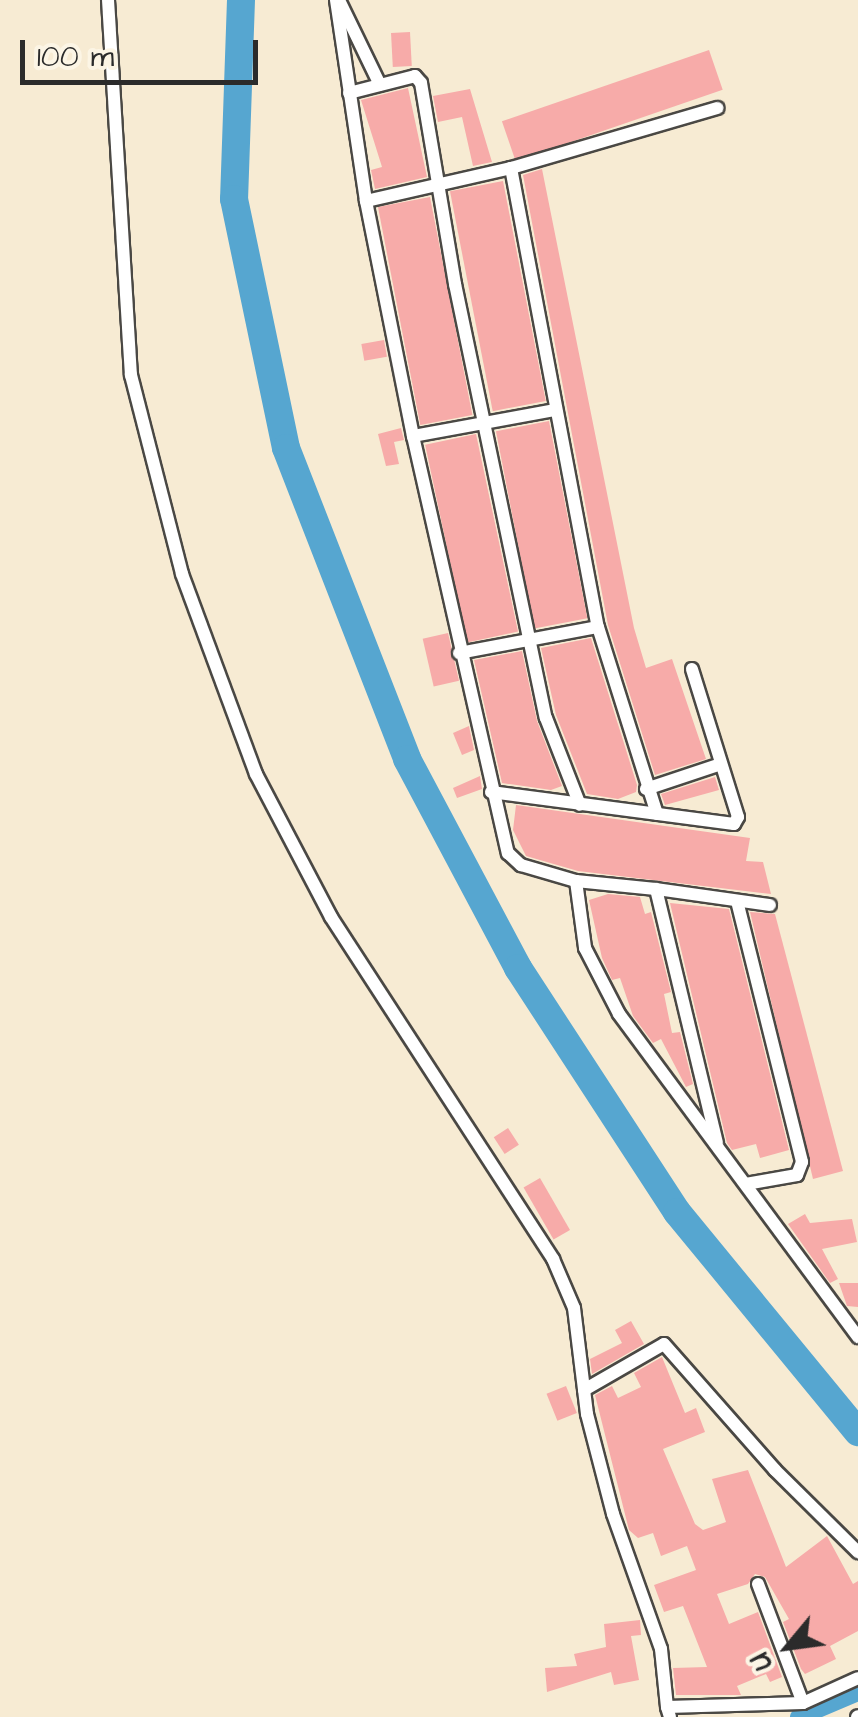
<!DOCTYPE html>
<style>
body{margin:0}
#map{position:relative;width:858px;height:1717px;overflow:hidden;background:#f7ebd3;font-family:"Architects Daughter",sans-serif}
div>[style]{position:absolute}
.canal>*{height:18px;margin:-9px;padding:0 9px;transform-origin:9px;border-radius:9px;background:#56a6d0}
.river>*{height:28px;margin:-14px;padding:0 14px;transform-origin:14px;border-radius:14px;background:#56a6d0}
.building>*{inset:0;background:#f7aba9;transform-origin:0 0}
.roads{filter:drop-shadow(2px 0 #4a4844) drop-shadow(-2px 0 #4a4844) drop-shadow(0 2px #4a4844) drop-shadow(0 -2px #4a4844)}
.street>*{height:12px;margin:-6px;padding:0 6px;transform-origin:6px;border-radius:6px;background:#fff}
span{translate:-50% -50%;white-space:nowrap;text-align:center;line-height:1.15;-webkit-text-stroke:9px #fcf5e5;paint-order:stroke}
.north{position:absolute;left:738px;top:1597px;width:100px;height:100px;-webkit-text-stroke:8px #fcf5e5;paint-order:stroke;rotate:241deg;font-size:28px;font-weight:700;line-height:40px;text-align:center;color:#2b2b2b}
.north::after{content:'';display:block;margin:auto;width:35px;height:45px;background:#2b2b2b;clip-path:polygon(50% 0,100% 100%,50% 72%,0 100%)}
.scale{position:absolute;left:20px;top:40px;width:238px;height:45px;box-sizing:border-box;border:5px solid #2b2b2b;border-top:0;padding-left:12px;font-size:30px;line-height:35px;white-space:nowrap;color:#2b2b2b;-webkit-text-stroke:8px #fcf5e5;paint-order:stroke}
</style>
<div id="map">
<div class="canal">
<i style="left:799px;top:1717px;width:64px;rotate:-23deg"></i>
</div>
<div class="river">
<i style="left:241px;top:0;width:199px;rotate:92deg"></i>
<i style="left:234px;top:199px;width:254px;rotate:78.2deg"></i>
<i style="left:286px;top:448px;width:334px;rotate:68.7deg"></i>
<i style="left:407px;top:759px;width:237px;rotate:62deg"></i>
<i style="left:518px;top:968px;width:291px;rotate:56.9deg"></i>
<i style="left:677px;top:1212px;width:285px;rotate:50.6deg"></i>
</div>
<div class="building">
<i style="left:410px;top:32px;width:34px;height:19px;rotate:87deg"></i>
<i style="left:709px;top:50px;width:42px;height:219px;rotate:71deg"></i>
<i style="clip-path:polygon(408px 88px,427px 177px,375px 189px,371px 170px,382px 167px,361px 100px)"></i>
<i style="clip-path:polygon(470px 89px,492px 162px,473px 166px,462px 117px,438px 122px,433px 96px)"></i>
<i style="clip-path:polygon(542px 169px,634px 628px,646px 668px,672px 659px,706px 759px,655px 775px,608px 625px,523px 175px)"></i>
<i style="left:503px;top:181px;width:224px;height:54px;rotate:79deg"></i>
<i style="left:430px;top:197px;width:222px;height:53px;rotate:79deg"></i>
<i style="left:384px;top:340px;width:17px;height:23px;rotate:80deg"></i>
<i style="left:549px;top:421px;width:201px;height:54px;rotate:79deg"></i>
<i style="clip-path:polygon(401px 428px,404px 440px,394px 442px,399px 464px,386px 466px,378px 434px)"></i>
<i style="left:476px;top:434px;width:202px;height:52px;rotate:78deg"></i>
<i style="left:448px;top:633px;width:49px;height:26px;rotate:77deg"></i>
<i style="clip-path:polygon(591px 638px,637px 785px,636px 792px,618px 799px,587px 794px,556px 715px,541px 648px)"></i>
<i style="clip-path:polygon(522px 651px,537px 721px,562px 786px,551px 790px,502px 783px,474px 660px)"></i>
<i style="clip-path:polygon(469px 726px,474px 750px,462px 755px,453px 733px)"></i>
<i style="clip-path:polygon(480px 776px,482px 789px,457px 798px,453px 788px)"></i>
<i style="clip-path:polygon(715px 777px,719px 790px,665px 805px,661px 794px)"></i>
<i style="clip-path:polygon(516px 805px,750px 838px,746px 861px,763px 862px,771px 894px,578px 871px,526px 856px,513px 830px)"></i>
<i style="clip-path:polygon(608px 894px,640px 897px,645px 914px,651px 912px,671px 992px,664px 994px,672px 1033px,680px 1032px,693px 1084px,686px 1087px,661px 1039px,653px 1043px,633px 1016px,620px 978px,612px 980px,602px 958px,589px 900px)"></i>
<i style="clip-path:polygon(670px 903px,729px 909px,789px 1150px,760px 1158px,756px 1144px,732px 1150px,727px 1143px)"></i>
<i style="clip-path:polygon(750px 912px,775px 914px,843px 1171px,813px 1179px)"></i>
<i style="left:508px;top:1128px;width:20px;height:17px;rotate:57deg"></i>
<i style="left:540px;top:1178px;width:60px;height:19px;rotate:60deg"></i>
<i style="clip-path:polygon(805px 1214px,810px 1223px,852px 1219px,857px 1242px,822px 1249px,838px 1279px,830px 1283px,788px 1224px)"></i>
<i style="clip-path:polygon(839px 1283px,858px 1283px,858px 1307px,847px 1306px)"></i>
<i style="clip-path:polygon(631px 1321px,644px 1344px,592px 1374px,590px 1359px,622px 1343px,615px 1330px)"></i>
<i style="clip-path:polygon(662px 1357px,685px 1413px,696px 1408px,705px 1432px,663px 1449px,695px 1524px,703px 1530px,726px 1522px,712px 1479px,748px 1470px,786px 1567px,827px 1536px,853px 1584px,858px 1581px,858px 1631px,830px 1646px,836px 1659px,805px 1674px,801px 1669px,783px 1622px,789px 1619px,765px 1577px,755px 1574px,748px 1584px,717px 1594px,729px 1624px,758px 1612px,782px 1677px,770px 1682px,766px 1674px,737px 1686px,741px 1695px,676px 1695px,673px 1668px,707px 1667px,683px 1606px,664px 1612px,654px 1585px,696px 1570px,687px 1546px,661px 1556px,653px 1533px,638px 1538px,629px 1530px,595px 1395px,612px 1386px,618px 1398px,641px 1387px,634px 1373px)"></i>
<i style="left:566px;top:1386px;width:29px;height:21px;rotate:68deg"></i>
<i style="clip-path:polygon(640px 1620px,641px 1635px,631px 1636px,639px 1680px,614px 1685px,611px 1672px,547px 1692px,545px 1668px,577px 1666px,574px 1654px,606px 1647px,604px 1624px)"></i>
</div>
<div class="roads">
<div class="street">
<i style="left:108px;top:0;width:376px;rotate:86.5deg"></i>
<i style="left:131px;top:375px;width:205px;rotate:75.6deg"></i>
<i style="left:182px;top:574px;width:213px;rotate:69.7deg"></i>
<i style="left:256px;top:774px;width:161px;rotate:62.3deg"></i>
<i style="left:331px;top:917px;width:408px;rotate:57deg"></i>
<i style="left:553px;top:1259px;width:53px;rotate:66.8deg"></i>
<i style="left:574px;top:1308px;width:107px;rotate:83deg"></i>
<i style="left:587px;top:1414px;width:103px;rotate:75.4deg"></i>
<i style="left:613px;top:1514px;width:143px;rotate:70.4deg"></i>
<i style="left:661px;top:1649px;width:58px;rotate:84.1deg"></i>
<i style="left:336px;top:0;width:203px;rotate:81.5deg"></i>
<i style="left:366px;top:201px;width:240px;rotate:78.7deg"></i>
<i style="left:413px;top:436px;width:428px;rotate:77.2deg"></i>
<i style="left:508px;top:853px;width:18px;rotate:43deg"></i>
<i style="left:521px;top:865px;width:57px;rotate:16.2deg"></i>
<i style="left:576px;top:881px;width:80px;rotate:5.7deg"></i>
<i style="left:656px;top:889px;width:261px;rotate:76.5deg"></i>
<i style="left:339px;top:0;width:94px;rotate:64.2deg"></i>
<i style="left:349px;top:93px;width:68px;rotate:-14.4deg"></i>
<i style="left:415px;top:76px;width:9px;rotate:49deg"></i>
<i style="left:421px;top:83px;width:204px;rotate:80.4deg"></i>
<i style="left:455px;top:284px;width:443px;rotate:78.2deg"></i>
<i style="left:546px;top:718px;width:93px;rotate:68.7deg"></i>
<i style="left:511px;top:168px;width:467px;rotate:79.3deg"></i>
<i style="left:598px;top:627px;width:196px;rotate:72.5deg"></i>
<i style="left:366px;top:201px;width:149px;rotate:-12.8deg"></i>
<i style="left:511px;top:168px;width:215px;rotate:-16.2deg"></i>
<i style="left:413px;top:436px;width:143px;rotate:-10.4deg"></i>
<i style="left:459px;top:653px;width:141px;rotate:-10.6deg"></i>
<i style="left:646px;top:789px;width:79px;rotate:-18.4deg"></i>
<i style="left:491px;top:792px;width:245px;rotate:7.5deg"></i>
<i style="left:734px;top:824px;width:8px;rotate:-60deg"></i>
<i style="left:738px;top:817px;width:155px;rotate:-107.3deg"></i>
<i style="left:576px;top:881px;width:68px;rotate:82.3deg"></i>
<i style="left:585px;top:948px;width:74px;rotate:62.7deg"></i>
<i style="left:619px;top:1014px;width:402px;rotate:53.5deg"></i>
<i style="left:656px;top:889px;width:115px;rotate:8deg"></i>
<i style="left:737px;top:901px;width:269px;rotate:76deg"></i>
<i style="left:802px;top:1162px;width:14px;rotate:111deg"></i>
<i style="left:797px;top:1175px;width:52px;rotate:170deg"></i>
<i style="left:584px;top:1390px;width:92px;rotate:-29.9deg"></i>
<i style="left:664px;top:1344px;width:168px;rotate:48.6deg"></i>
<i style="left:775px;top:1470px;width:117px;rotate:44.7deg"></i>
<i style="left:758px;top:1584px;width:127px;rotate:69.3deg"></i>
<i style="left:670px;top:1717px;width:10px;rotate:-107deg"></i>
<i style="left:667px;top:1707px;width:136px;rotate:-1.7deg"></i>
<i style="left:803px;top:1703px;width:60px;rotate:-24.4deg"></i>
<i style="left:857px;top:1717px;width:1px;rotate:-45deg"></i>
</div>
</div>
<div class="north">U</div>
<div class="scale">100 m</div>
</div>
